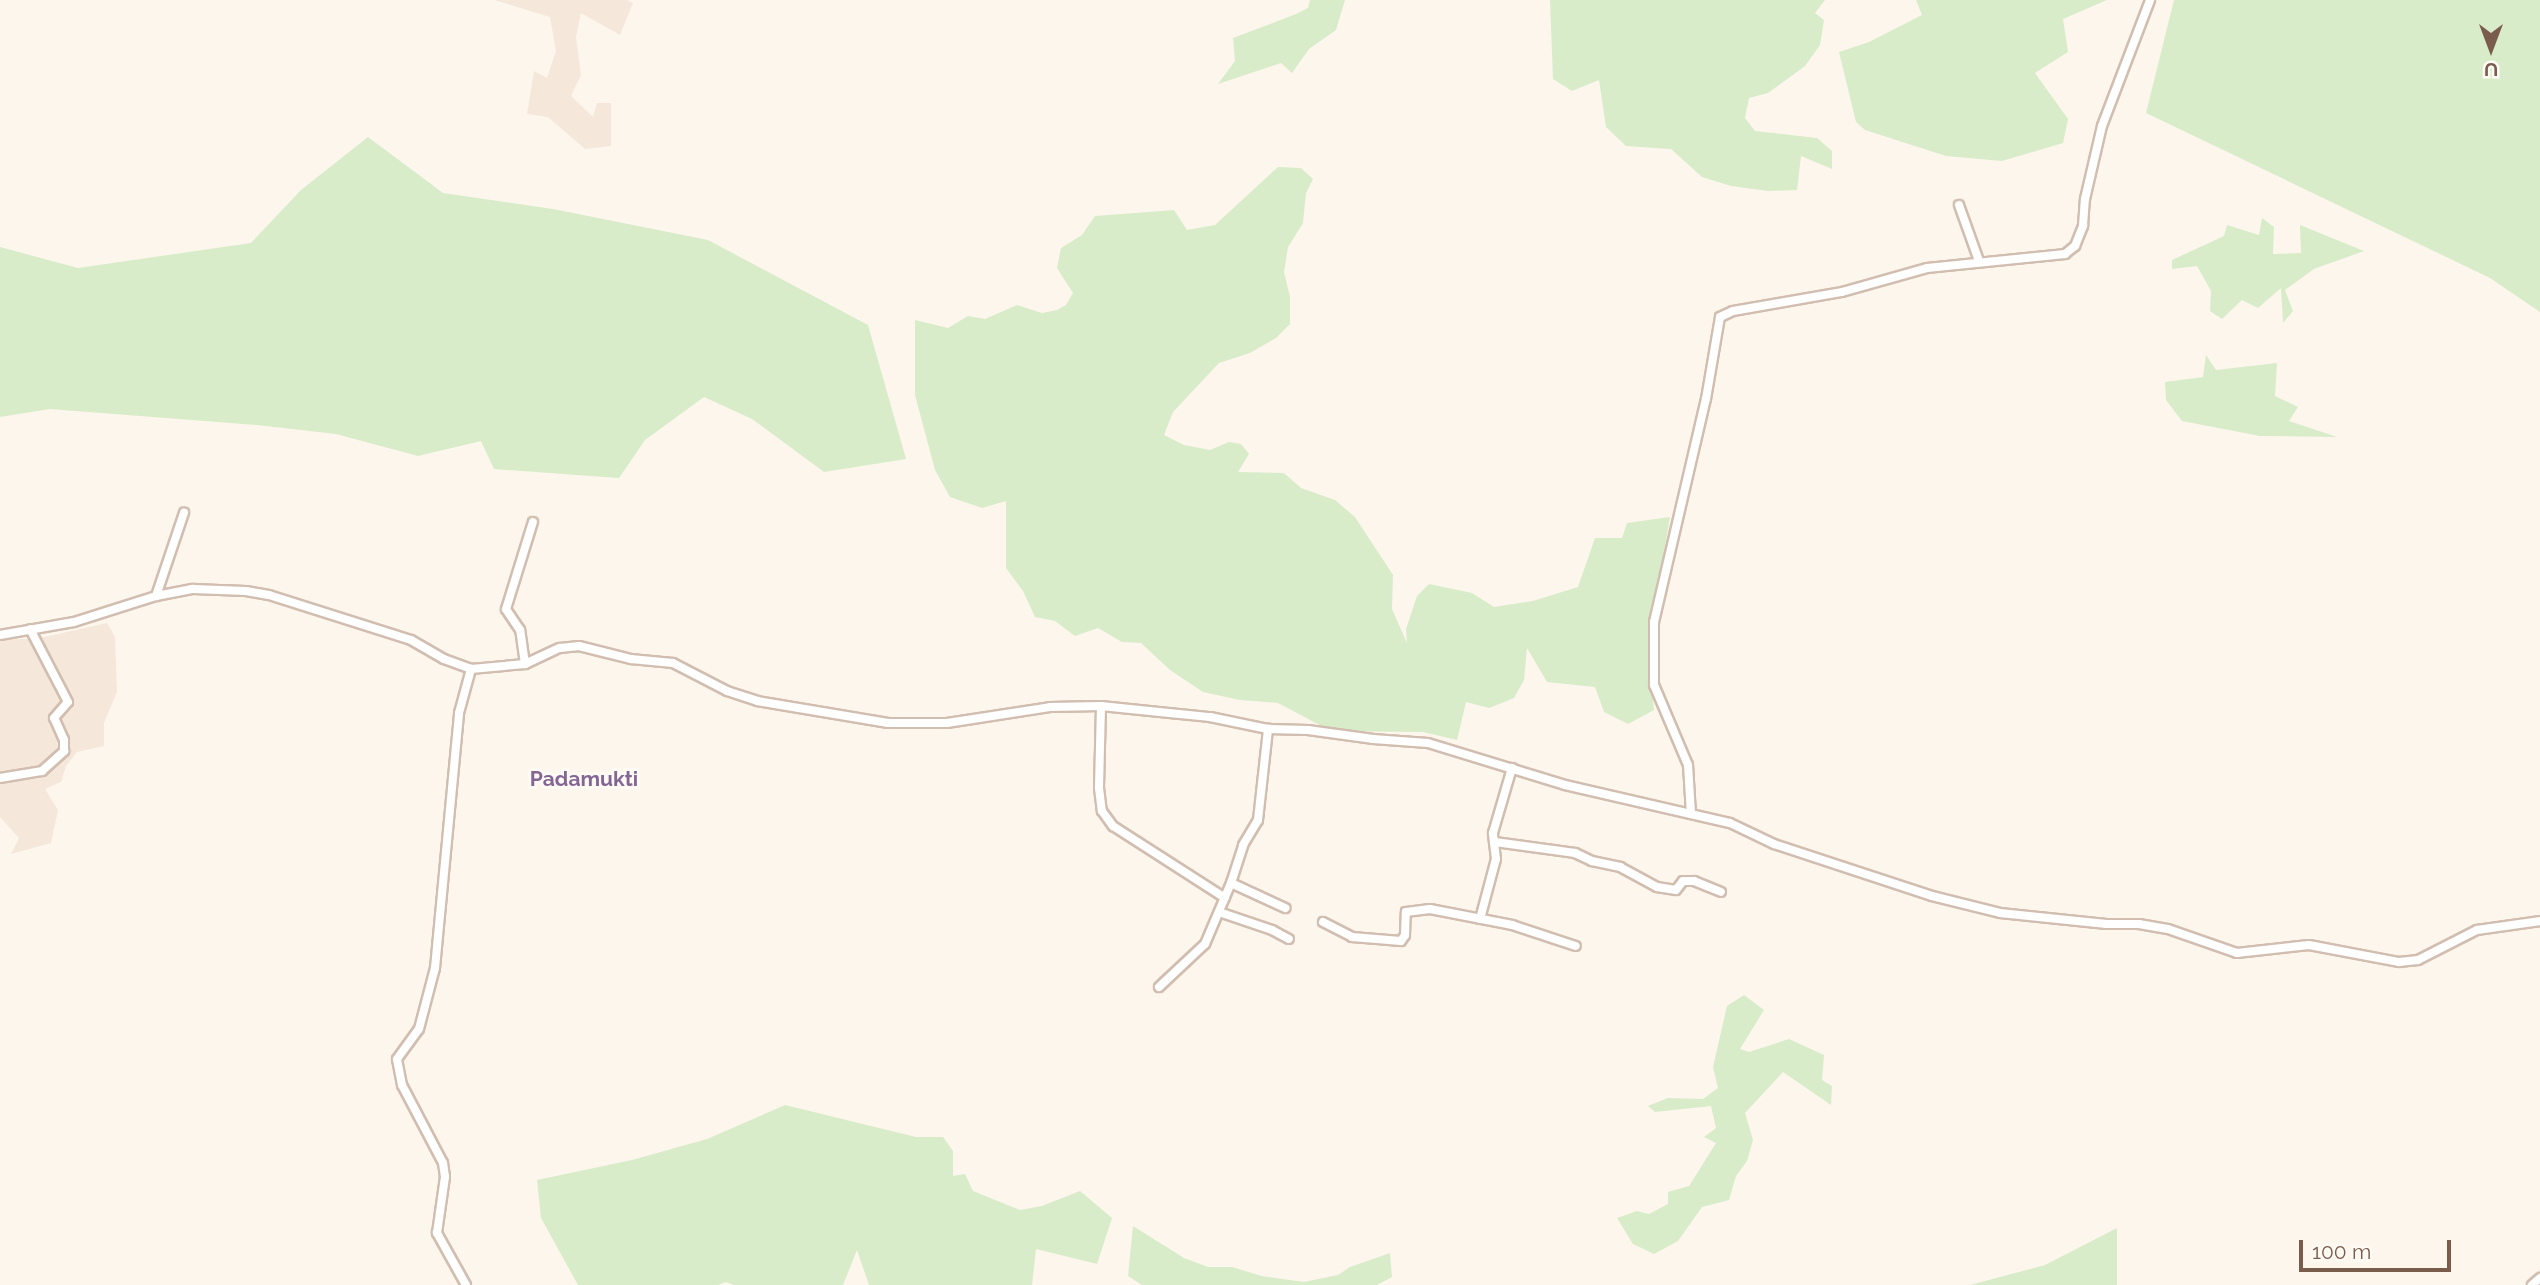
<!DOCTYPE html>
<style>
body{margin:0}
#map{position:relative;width:2540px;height:1285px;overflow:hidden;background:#fdf6ec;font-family:Raleway,sans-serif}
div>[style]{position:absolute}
.residential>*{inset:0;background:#f5e8da}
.green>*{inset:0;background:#d8ecc9}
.roads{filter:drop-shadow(2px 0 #d1beb0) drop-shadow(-2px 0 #d1beb0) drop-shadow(0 2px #d1beb0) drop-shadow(0 -2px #d1beb0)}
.minor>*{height:8px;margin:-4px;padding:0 4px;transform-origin:4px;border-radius:4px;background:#fff}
span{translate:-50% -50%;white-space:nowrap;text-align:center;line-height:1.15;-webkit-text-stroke:6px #fffaf3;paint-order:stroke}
.quarter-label{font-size:21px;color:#846695;font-weight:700}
.north{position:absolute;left:2456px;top:14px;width:70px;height:70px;-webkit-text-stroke:5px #fffaf3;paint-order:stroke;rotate:180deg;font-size:19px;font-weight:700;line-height:28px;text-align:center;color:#7a5c4d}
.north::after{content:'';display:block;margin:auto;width:24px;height:32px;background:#7a5c4d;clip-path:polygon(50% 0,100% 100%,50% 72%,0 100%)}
.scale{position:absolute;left:2299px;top:1240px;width:152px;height:32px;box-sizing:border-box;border:4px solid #7a5c4d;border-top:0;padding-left:9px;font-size:21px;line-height:24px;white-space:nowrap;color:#7a5c4d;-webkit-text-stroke:5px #fffaf3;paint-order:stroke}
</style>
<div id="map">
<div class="residential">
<i style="clip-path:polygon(494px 0,627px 0,633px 3px,620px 35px,581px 13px,576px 37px,581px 75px,571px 96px,593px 117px,597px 103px,611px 103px,611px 146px,585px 149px,548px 117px,527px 114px,534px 71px,547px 78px,556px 51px,550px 17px)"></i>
<i style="clip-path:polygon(107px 623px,115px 637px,117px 692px,104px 723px,104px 746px,77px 752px,66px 766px,61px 782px,45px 789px,58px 810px,51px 843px,11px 854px,19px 838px,0 817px,0 640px,40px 638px)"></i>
</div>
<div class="green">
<i style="clip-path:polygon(1310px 0,1345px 0,1336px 30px,1309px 49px,1292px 73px,1281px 63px,1218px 84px,1235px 61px,1233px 38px,1296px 14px,1308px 8px)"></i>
<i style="clip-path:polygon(1550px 0,1825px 0,1815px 13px,1824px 20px,1820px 45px,1805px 66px,1768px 93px,1749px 98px,1745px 118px,1755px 131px,1817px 138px,1832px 151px,1832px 169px,1801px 156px,1797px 190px,1768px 191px,1731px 186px,1702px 177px,1671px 149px,1626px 146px,1606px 127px,1599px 80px,1572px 91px,1553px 79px)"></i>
<i style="clip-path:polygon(1916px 0,2107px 0,2063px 19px,2068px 52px,2035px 73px,2068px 119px,2063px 143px,2002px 161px,1946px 156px,1865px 130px,1856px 122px,1839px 52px,1869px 42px,1922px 15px)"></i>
<i style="clip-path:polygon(2174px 0,2540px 0,2540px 312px,2490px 278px,2146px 113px)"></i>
<i style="clip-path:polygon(368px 137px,443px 193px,553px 209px,708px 240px,868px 325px,906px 459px,824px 472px,752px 419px,704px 397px,645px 440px,619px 478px,494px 469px,481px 441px,418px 456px,336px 434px,257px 425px,50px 409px,0 417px,0 247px,78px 268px,251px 243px,301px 190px)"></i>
<i style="clip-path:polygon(1278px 167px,1301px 168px,1313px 179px,1306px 193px,1303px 223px,1288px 247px,1284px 272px,1290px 297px,1290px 324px,1276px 338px,1250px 353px,1219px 363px,1173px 412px,1164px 435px,1184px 445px,1210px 450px,1229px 442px,1241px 444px,1249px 454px,1238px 472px,1284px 473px,1301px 488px,1335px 500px,1355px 517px,1393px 575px,1392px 609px,1407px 643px,1406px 629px,1417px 596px,1429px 584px,1472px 593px,1494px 607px,1533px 601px,1578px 587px,1595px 538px,1622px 538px,1627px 523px,1670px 517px,1648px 645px,1654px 710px,1628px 724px,1604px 712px,1595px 687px,1547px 682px,1527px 648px,1524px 680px,1514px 698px,1489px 708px,1466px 702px,1457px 740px,1423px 732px,1331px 731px,1278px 703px,1240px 700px,1203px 692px,1170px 670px,1141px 643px,1122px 642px,1098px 628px,1075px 636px,1055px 621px,1035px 617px,1023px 591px,1006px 568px,1006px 501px,982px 508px,950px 497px,935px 470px,915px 395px,915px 320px,948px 328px,968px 316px,985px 319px,1017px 305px,1042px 313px,1057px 310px,1066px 305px,1073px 293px,1057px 268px,1061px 248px,1082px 235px,1095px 216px,1174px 210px,1187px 230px,1215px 225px)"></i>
<i style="clip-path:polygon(2262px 218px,2274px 227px,2273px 254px,2301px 253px,2300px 225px,2364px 251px,2314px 269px,2285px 290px,2293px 311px,2283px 323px,2281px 288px,2258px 308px,2242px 300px,2222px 319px,2210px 311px,2211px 291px,2197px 266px,2172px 269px,2172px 260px,2224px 236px,2227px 225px,2259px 235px)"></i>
<i style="clip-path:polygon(2206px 355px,2216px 370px,2277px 363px,2275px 396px,2298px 407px,2289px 421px,2337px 437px,2260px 436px,2182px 421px,2166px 400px,2165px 382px,2203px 377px)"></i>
<i style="clip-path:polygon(1744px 995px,1764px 1010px,1740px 1049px,1749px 1052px,1789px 1039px,1824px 1055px,1822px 1080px,1832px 1086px,1831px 1105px,1783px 1072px,1745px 1113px,1753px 1140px,1747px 1161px,1736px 1176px,1729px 1200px,1702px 1207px,1678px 1241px,1654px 1254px,1633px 1244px,1617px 1218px,1637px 1211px,1649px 1214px,1668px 1204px,1668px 1192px,1689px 1186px,1716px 1143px,1704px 1137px,1716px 1128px,1711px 1106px,1655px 1112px,1648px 1106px,1668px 1098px,1703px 1099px,1718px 1088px,1713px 1067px,1727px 1006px)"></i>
<i style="clip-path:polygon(785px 1105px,916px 1137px,943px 1137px,953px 1151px,953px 1176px,965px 1174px,973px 1191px,1020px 1210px,1042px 1206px,1080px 1191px,1112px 1218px,1097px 1264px,1036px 1249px,1032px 1285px,869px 1285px,857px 1250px,843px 1285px,734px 1285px,726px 1282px,718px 1285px,578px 1285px,541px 1218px,537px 1180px,632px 1160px,707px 1139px)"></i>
<i style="clip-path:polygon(1133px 1226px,1184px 1258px,1208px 1267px,1232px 1267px,1262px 1276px,1304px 1282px,1338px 1275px,1350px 1267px,1390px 1253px,1392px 1277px,1377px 1285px,1142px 1285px,1128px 1276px)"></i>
<i style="clip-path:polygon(2117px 1228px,2117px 1285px,1970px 1285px,2045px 1265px)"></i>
</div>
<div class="roads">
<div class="minor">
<i style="left:1959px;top:205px;width:59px;rotate:70.3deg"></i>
<i style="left:156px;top:596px;width:88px;rotate:-71.4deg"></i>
<i style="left:0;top:635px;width:75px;rotate:-10deg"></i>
<i style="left:74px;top:622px;width:86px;rotate:-17.6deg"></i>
<i style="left:156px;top:596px;width:38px;rotate:-11deg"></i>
<i style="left:193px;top:589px;width:53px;rotate:2.2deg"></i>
<i style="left:246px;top:591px;width:23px;rotate:10deg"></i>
<i style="left:269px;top:595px;width:149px;rotate:17.6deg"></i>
<i style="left:411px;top:640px;width:38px;rotate:30deg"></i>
<i style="left:444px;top:659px;width:29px;rotate:20deg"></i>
<i style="left:471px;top:669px;width:54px;rotate:-5.3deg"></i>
<i style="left:525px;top:664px;width:38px;rotate:-25deg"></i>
<i style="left:560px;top:648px;width:19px;rotate:-6deg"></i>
<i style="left:579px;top:646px;width:54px;rotate:14deg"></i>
<i style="left:631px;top:659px;width:42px;rotate:5.4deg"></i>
<i style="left:673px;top:663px;width:61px;rotate:27.4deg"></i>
<i style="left:727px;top:691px;width:32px;rotate:18deg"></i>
<i style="left:757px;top:701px;width:133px;rotate:9.5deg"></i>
<i style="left:888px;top:723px;width:59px"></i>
<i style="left:947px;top:723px;width:104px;rotate:-8.8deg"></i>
<i style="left:1050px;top:707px;width:51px;rotate:-1.1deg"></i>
<i style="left:1101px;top:706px;width:110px;rotate:5.8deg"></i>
<i style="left:1210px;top:717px;width:59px;rotate:11.7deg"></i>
<i style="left:1268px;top:729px;width:40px;rotate:1.4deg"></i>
<i style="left:1308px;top:730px;width:66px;rotate:7.9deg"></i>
<i style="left:1373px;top:739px;width:55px;rotate:4.2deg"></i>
<i style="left:1428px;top:743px;width:143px;rotate:17deg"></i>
<i style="left:1565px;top:785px;width:169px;rotate:13deg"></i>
<i style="left:1730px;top:823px;width:49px;rotate:25.5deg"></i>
<i style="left:1774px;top:844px;width:166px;rotate:18.2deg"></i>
<i style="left:1932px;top:896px;width:70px;rotate:14deg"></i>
<i style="left:2000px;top:913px;width:107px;rotate:5.9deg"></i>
<i style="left:2106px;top:924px;width:33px"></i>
<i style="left:2139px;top:924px;width:29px;rotate:10deg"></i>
<i style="left:2168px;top:929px;width:73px;rotate:19.2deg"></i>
<i style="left:2237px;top:953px;width:72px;rotate:-6.3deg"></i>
<i style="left:2309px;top:945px;width:92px;rotate:10.7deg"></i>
<i style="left:2399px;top:962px;width:19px;rotate:-6deg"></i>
<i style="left:2418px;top:960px;width:66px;rotate:-27deg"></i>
<i style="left:2477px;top:930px;width:64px;rotate:-8.1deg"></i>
<i style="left:525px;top:664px;width:34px;rotate:-98deg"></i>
<i style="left:520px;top:630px;width:25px;rotate:-124deg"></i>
<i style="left:506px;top:609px;width:91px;rotate:-72.8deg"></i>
<i style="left:1101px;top:706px;width:82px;rotate:91.4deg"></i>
<i style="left:1099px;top:788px;width:23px;rotate:83deg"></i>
<i style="left:1102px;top:811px;width:19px;rotate:54deg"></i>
<i style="left:1113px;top:826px;width:133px;rotate:32.7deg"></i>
<i style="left:0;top:778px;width:43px;rotate:-9.5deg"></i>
<i style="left:42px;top:771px;width:30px;rotate:-42deg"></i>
<i style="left:64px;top:751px;width:11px;rotate:-90deg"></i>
<i style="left:64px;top:740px;width:24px;rotate:-114deg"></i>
<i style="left:54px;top:718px;width:21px;rotate:-49deg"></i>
<i style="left:68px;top:702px;width:82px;rotate:-117.5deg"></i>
<i style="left:1691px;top:814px;width:49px;rotate:-93.5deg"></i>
<i style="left:1688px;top:765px;width:87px;rotate:-113deg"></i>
<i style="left:1654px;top:685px;width:63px;rotate:-90deg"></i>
<i style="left:1654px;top:622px;width:229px;rotate:-76.9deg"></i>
<i style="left:1706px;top:399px;width:83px;rotate:-80.3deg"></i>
<i style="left:1720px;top:317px;width:14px;rotate:-25deg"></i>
<i style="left:1733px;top:311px;width:111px;rotate:-9.9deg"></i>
<i style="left:1842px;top:292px;width:88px;rotate:-15.8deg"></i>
<i style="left:1927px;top:268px;width:139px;rotate:-5.8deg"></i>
<i style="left:2065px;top:254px;width:13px;rotate:-39deg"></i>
<i style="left:2075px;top:246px;width:22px;rotate:-68deg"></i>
<i style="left:2083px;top:226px;width:27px;rotate:-86deg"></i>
<i style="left:2085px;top:199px;width:75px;rotate:-76.9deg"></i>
<i style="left:2102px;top:126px;width:135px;rotate:-69.1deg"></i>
<i style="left:1495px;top:842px;width:81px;rotate:7.8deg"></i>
<i style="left:1575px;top:853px;width:19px;rotate:25deg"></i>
<i style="left:1592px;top:861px;width:29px;rotate:12deg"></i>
<i style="left:1620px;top:867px;width:42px;rotate:28.4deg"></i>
<i style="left:1657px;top:887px;width:19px;rotate:9deg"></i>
<i style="left:1676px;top:890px;width:11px;rotate:-52deg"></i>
<i style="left:1683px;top:881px;width:11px"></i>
<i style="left:1694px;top:881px;width:29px;rotate:22deg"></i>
<i style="left:1231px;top:883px;width:60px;rotate:24.8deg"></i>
<i style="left:1219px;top:912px;width:56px;rotate:18.8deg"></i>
<i style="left:1272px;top:930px;width:19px;rotate:28deg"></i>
<i style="left:1480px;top:919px;width:62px;rotate:-75.1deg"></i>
<i style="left:1496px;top:859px;width:26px;rotate:-97deg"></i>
<i style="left:1493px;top:833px;width:68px;rotate:-73.7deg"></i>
<i style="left:1323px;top:922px;width:33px;rotate:27deg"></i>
<i style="left:1352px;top:937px;width:49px;rotate:4.7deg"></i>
<i style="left:1401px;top:941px;width:7px;rotate:-56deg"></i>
<i style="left:1405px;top:935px;width:23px;rotate:-88deg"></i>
<i style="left:1406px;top:912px;width:24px;rotate:-7deg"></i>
<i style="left:1430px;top:909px;width:84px;rotate:11deg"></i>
<i style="left:1512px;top:925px;width:67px;rotate:18.2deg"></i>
<i style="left:1159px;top:987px;width:63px;rotate:-43.1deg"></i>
<i style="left:1205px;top:944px;width:66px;rotate:-66.9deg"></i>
<i style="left:1231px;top:883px;width:40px;rotate:-72deg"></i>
<i style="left:1243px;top:845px;width:29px;rotate:-59deg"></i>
<i style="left:1258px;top:820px;width:92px;rotate:-83.7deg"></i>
<i style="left:466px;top:1285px;width:60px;rotate:-119.1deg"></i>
<i style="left:437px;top:1233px;width:57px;rotate:-81.9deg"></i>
<i style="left:445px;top:1177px;width:14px;rotate:-98deg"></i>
<i style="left:443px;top:1163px;width:88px;rotate:-117.7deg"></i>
<i style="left:402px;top:1085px;width:26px;rotate:-101deg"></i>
<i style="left:397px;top:1059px;width:37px;rotate:-54deg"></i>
<i style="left:419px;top:1029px;width:63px;rotate:-75.3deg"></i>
<i style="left:435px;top:968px;width:256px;rotate:-84.6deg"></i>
<i style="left:459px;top:713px;width:46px;rotate:-74.7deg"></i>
<i style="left:2532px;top:1285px;width:11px;rotate:-41deg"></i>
</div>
</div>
<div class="quarter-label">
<span style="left:584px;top:779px">Padamukti</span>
</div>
<div class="north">U</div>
<div class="scale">100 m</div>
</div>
